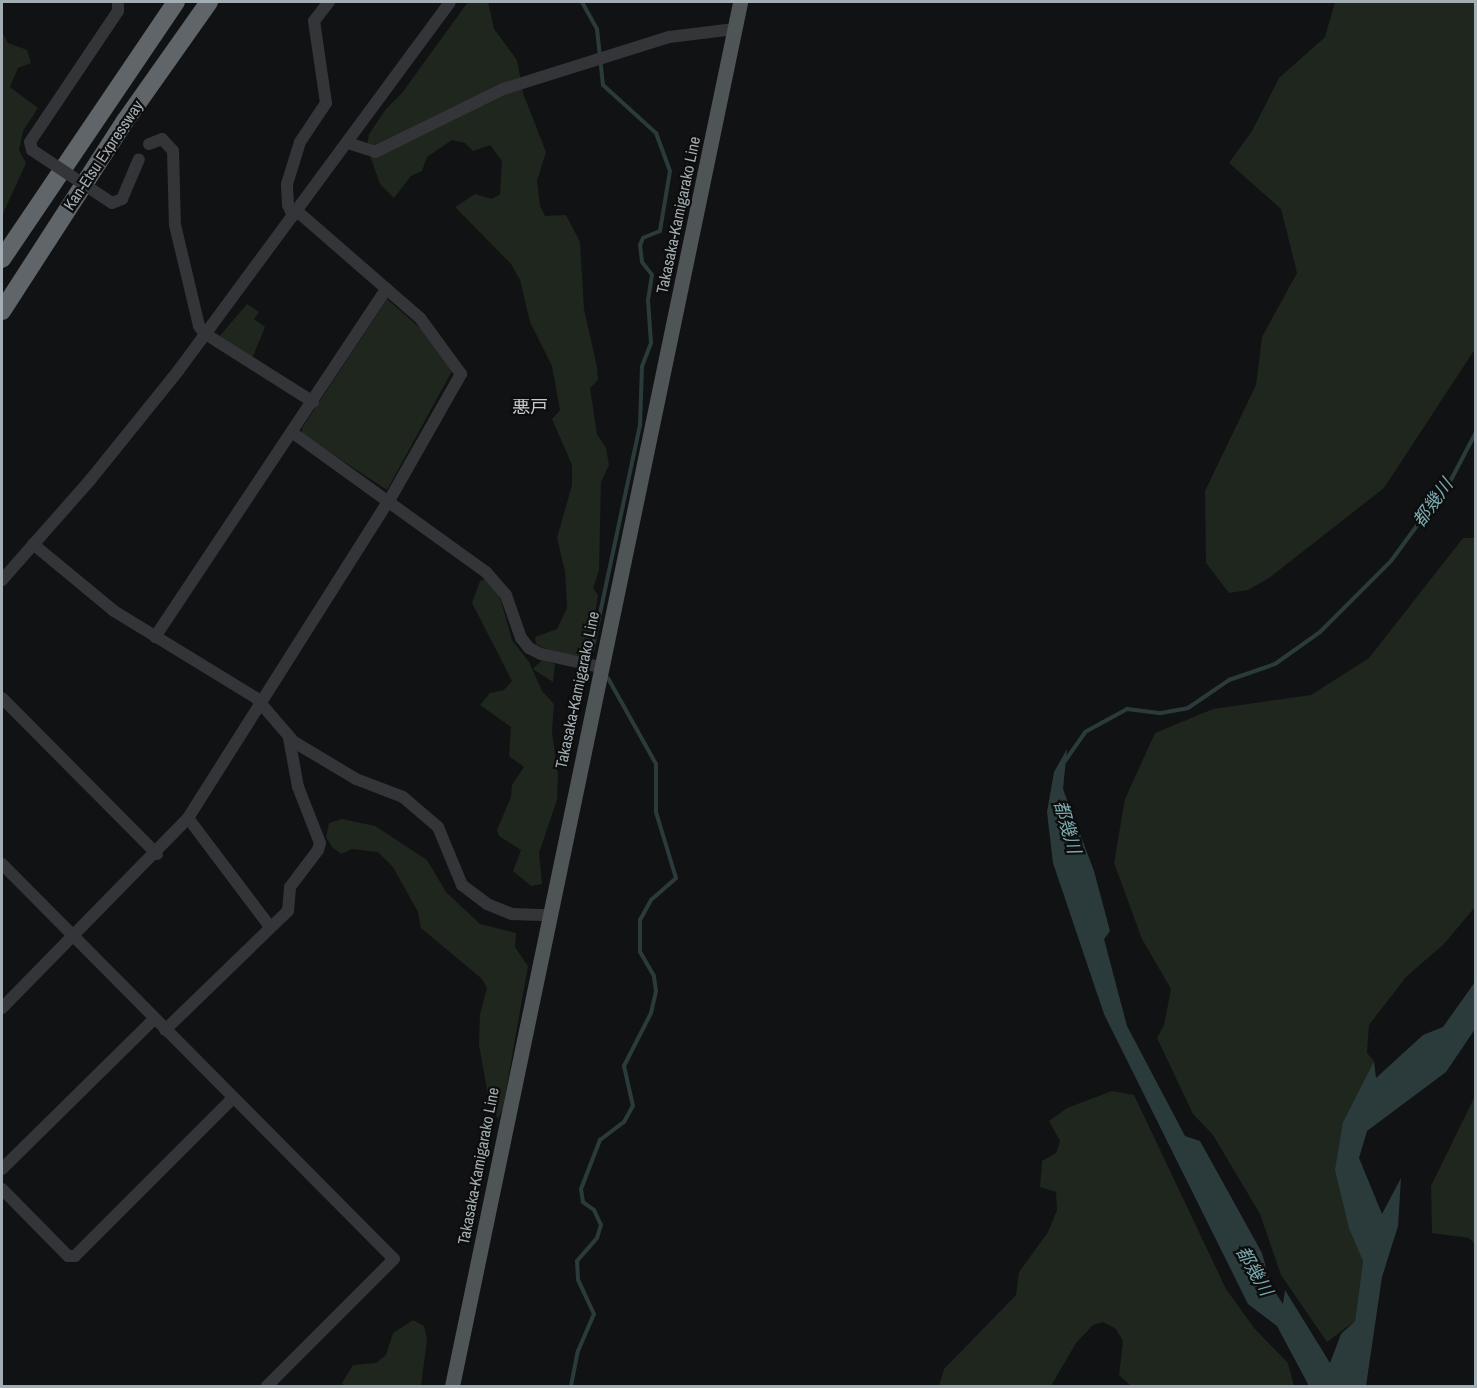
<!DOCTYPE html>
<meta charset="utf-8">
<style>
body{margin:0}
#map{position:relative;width:1477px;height:1388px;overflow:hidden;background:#111213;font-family:"Archivo Narrow","Noto Sans JP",sans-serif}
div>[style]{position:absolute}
.green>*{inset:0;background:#1f261e}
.water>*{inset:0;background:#2b3b3c}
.stream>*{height:4px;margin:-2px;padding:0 2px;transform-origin:2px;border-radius:2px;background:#2b3b3c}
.minor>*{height:12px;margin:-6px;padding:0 6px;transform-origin:6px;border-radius:6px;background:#333538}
.major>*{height:15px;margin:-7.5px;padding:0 7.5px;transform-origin:7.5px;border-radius:7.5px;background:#4f5457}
.highway>*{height:18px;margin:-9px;padding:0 9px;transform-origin:9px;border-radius:9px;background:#5f6569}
.minor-bridge>*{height:12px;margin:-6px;padding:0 6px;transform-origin:6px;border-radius:6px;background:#333538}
span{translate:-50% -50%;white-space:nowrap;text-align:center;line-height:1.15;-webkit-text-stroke:4.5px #0d0d0e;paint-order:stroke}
.street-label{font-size:16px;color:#a3aeb4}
.neighbourhood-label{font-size:18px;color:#c4cbd0}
.water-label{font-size:18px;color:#79aaaf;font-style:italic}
.frame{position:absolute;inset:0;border:3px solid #a3aeb4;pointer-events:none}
</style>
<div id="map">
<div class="green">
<i style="clip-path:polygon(468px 2px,488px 2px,494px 29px,517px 60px,523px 93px,546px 152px,537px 181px,540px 206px,545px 216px,566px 215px,580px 242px,584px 309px,597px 367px,598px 380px,590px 388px,597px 434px,606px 448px,609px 465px,601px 482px,599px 570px,593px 588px,598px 595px,591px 637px,587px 652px,579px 656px,551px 652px,536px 644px,535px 637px,557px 629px,567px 608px,565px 571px,557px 538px,572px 485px,572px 465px,552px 419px,560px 410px,552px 366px,530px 322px,520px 280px,511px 264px,455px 207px,475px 194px,492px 199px,500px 194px,502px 161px,490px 145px,473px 151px,465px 143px,452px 140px,427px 157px,422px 171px,411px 176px,394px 198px,380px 184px,367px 147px,369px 134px,386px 109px,402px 93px)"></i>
<i style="clip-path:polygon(1335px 2px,1475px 2px,1475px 349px,1384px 488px,1269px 578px,1248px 590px,1229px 593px,1206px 563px,1205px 491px,1256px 385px,1262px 337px,1297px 273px,1281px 209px,1229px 163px,1252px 131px,1279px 78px,1325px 37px)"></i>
<i style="clip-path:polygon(2px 32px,8px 43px,27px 50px,31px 63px,18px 68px,10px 87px,38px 108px,23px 131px,19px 150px,26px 163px,2px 216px)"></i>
<i style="clip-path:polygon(387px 299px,427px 334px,452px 371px,387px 490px,302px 434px,302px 428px)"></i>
<i style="clip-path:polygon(247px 304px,259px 312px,254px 319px,265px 327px,252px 359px,218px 338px)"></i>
<i style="clip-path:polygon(1463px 538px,1475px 538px,1475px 907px,1444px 944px,1406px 977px,1369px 1025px,1367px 1053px,1374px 1061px,1343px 1122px,1363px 1261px,1355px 1321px,1327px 1342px,1281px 1275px,1260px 1214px,1213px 1135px,1193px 1114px,1157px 1038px,1164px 1025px,1171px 989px,1142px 939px,1114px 863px,1125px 799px,1155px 733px,1213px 709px,1311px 695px,1369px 658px)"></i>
<i style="clip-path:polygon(486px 579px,500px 597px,512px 640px,529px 662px,542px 691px,554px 704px,552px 732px,558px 775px,557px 800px,539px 853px,542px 884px,531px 886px,513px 871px,521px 850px,499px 836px,497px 830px,511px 797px,512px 785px,524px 767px,509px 756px,511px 727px,480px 705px,490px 693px,504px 690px,512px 681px,472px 603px,480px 581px)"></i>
<i style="clip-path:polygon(543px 659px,555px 664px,553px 682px,533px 669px)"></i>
<i style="clip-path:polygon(342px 819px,375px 826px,427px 860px,446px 892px,480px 924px,516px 933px,515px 947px,528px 966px,503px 1108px,498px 1119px,489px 1101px,479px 1045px,480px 1014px,487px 988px,482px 979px,421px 928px,418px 912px,393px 867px,378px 852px,352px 849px,341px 854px,332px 847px,326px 837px,329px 823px)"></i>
<i style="clip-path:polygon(1112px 1091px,1134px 1095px,1226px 1289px,1254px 1328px,1288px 1363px,1294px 1386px,1131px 1386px,1119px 1375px,1123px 1341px,1116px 1329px,1103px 1322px,1093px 1325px,1076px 1343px,1051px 1386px,939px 1386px,944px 1369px,1016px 1295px,1019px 1272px,1048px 1232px,1057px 1210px,1056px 1192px,1040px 1187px,1042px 1161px,1056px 1153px,1060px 1141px,1049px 1121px,1067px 1108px)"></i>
<i style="clip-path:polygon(1475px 1096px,1475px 1244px,1469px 1238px,1432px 1233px,1431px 1186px)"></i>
<i style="clip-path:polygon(413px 1320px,424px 1326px,427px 1340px,421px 1386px,344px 1386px,342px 1383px,353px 1365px,376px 1363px,386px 1355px,393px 1333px)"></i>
</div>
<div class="water">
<i style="clip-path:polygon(1067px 749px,1063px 789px,1094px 871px,1110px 931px,1104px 939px,1127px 1026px,1185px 1136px,1200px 1141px,1262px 1253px,1271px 1286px,1283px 1304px,1285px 1290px,1330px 1363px,1341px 1334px,1355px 1321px,1363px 1261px,1349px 1228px,1335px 1170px,1343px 1122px,1374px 1061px,1376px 1078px,1423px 1035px,1443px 1027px,1475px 982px,1475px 1029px,1446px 1072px,1367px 1131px,1359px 1158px,1382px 1214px,1401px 1178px,1398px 1226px,1382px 1277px,1366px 1386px,1309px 1386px,1277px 1326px,1248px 1304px,1104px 1014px,1053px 863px,1047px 812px,1054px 772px)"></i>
</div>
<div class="stream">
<i style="left:582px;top:2px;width:31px;rotate:61deg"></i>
<i style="left:597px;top:29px;width:56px;rotate:83.9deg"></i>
<i style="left:603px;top:85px;width:72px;rotate:42.2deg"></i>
<i style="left:656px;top:133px;width:40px;rotate:69.8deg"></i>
<i style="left:670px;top:171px;width:61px;rotate:99.5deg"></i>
<i style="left:660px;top:231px;width:18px;rotate:158deg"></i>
<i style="left:643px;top:238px;width:8px;rotate:113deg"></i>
<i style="left:640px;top:245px;width:17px;rotate:83deg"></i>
<i style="left:642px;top:262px;width:16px;rotate:52deg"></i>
<i style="left:652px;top:275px;width:25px;rotate:99deg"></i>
<i style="left:648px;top:300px;width:43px;rotate:86deg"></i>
<i style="left:651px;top:343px;width:25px;rotate:111deg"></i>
<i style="left:642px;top:366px;width:59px;rotate:91.9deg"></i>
<i style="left:640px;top:425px;width:230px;rotate:102deg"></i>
<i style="left:1065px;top:761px;width:35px;rotate:-55deg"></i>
<i style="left:1085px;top:732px;width:48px;rotate:-28.7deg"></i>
<i style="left:1127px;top:709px;width:34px;rotate:7deg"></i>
<i style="left:1161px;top:713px;width:27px;rotate:-10deg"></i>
<i style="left:1188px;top:708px;width:50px;rotate:-34.3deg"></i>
<i style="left:1229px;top:680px;width:49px;rotate:-19.2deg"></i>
<i style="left:1275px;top:664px;width:55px;rotate:-35.4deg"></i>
<i style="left:1320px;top:632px;width:100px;rotate:-45deg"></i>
<i style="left:1391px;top:561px;width:103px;rotate:-53.7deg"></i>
<i style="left:1452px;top:478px;width:52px;rotate:-62.4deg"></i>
<i style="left:571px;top:1386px;width:36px;rotate:-79deg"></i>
<i style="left:578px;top:1351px;width:40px;rotate:-66.6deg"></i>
<i style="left:594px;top:1314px;width:38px;rotate:-115deg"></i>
<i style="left:578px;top:1279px;width:18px;rotate:-93deg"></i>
<i style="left:577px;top:1261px;width:30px;rotate:-49deg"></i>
<i style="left:597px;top:1238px;width:14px;rotate:-73deg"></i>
<i style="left:601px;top:1225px;width:17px;rotate:-115deg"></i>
<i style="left:594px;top:1210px;width:14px;rotate:-144deg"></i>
<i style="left:583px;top:1202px;width:13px;rotate:-99deg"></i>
<i style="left:581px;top:1189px;width:53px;rotate:-68.8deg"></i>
<i style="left:600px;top:1140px;width:30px;rotate:-37deg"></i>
<i style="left:624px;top:1122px;width:18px;rotate:-61deg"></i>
<i style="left:633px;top:1106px;width:41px;rotate:-102.7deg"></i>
<i style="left:624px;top:1066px;width:59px;rotate:-63deg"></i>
<i style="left:651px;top:1013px;width:23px;rotate:-77deg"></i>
<i style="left:656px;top:991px;width:15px;rotate:-98deg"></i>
<i style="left:654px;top:976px;width:28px;rotate:-120deg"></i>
<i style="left:640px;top:952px;width:32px;rotate:-90deg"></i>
<i style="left:640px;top:920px;width:23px;rotate:-61deg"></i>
<i style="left:651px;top:900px;width:33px;rotate:-41deg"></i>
<i style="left:676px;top:878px;width:69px;rotate:-106.9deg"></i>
<i style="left:656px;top:812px;width:48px;rotate:-90deg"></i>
<i style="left:656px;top:764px;width:98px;rotate:-119.2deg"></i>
</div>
<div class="minor">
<i style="left:348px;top:143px;width:28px;rotate:18deg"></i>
<i style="left:375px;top:152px;width:143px;rotate:-26.2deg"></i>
<i style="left:503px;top:89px;width:174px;rotate:-17.4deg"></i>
<i style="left:669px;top:37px;width:66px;rotate:-6.9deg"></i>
<i style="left:149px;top:144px;width:14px;rotate:-21deg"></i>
<i style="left:162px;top:139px;width:16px;rotate:47deg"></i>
<i style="left:173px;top:151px;width:74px;rotate:88.5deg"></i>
<i style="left:175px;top:225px;width:104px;rotate:76.6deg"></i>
<i style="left:199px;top:326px;width:9px;rotate:54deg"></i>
<i style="left:204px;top:333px;width:129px;rotate:32.3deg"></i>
<i style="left:32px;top:150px;width:8px;rotate:-104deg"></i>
<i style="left:30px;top:142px;width:158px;rotate:-56.1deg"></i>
<i style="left:118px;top:11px;width:6px;rotate:-90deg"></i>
<i style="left:112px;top:203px;width:11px;rotate:-22deg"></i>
<i style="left:122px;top:199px;width:43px;rotate:-67deg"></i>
<i style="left:293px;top:216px;width:12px;rotate:-114deg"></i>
<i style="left:288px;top:205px;width:21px;rotate:-93deg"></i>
<i style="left:287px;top:184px;width:44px;rotate:-72.8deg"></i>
<i style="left:300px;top:142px;width:47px;rotate:-56.3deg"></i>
<i style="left:326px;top:103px;width:83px;rotate:-98.3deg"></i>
<i style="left:314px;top:21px;width:24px;rotate:-52deg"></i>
<i style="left:293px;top:433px;width:238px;rotate:35.8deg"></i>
<i style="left:486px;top:572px;width:30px;rotate:49deg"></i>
<i style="left:506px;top:595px;width:46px;rotate:70.8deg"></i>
<i style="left:521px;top:638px;width:13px;rotate:51deg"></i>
<i style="left:529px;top:648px;width:13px;rotate:27deg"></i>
<i style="left:541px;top:654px;width:60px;rotate:12.4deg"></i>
<i style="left:33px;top:544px;width:105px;rotate:39.6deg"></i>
<i style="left:114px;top:611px;width:167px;rotate:31.5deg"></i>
<i style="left:256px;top:698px;width:58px;rotate:49.2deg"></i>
<i style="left:294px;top:742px;width:72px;rotate:30.8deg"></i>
<i style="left:356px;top:779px;width:50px;rotate:21deg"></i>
<i style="left:403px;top:797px;width:46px;rotate:40.6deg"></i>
<i style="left:438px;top:827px;width:63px;rotate:67.5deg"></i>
<i style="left:462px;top:885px;width:31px;rotate:37deg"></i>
<i style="left:487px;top:904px;width:27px;rotate:22deg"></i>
<i style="left:512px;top:914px;width:37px;rotate:2deg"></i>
<i style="left:2px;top:580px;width:135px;rotate:-48.6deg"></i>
<i style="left:91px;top:479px;width:139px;rotate:-51.1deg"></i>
<i style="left:178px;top:371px;width:458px;rotate:-53.6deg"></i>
<i style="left:155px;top:637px;width:418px;rotate:-56.4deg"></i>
<i style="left:2px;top:698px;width:220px;rotate:45.2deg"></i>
<i style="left:188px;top:818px;width:136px;rotate:53deg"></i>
<i style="left:2px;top:864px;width:556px;rotate:45.22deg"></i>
<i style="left:394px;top:1259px;width:180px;rotate:135deg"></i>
<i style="left:2px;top:1008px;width:266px;rotate:-45.6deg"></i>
<i style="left:188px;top:818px;width:378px;rotate:-57.7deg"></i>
<i style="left:390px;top:499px;width:144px;rotate:-60.4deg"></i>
<i style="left:461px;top:374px;width:69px;rotate:-126.2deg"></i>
<i style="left:420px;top:318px;width:163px;rotate:-139deg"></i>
<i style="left:165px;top:1030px;width:171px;rotate:-44.1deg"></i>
<i style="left:288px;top:911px;width:24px;rotate:-85deg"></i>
<i style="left:290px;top:887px;width:46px;rotate:-52.9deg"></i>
<i style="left:318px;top:850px;width:7px;rotate:-74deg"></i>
<i style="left:320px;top:843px;width:60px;rotate:-111.4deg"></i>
<i style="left:298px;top:787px;width:50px;rotate:-100.4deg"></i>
<i style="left:2px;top:1169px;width:214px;rotate:-44.6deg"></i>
<i style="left:2px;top:1189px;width:94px;rotate:45.4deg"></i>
<i style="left:68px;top:1256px;width:7px"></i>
<i style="left:75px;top:1256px;width:223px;rotate:-45deg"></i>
</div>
<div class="major">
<i style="left:452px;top:1386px;width:1414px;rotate:-78.24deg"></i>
</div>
<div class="highway">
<i style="left:2px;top:259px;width:310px;rotate:-55.9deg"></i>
<i style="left:2px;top:311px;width:226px;rotate:-57.1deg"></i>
<i style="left:125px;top:121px;width:146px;rotate:-54.8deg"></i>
</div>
<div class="minor-bridge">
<i style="left:32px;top:150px;width:96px;rotate:33.5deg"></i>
</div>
<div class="street-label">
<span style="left:103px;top:155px;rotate:-56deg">Kan-Etsu Expressway</span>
<span style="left:678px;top:215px;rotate:-78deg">Takasaka-Kamigarako Line</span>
<span style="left:577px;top:690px;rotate:-78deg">Takasaka-Kamigarako Line</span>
<span style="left:478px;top:1166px;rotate:-79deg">Takasaka-Kamigarako Line</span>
</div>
<div class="neighbourhood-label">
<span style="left:530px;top:407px">悪戸</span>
</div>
<div class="water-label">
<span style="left:1433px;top:503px;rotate:-54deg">都幾川</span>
<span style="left:1067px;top:827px;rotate:74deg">都幾川</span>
<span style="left:1254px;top:1271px;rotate:60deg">都幾川</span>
</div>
<div class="frame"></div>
</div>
